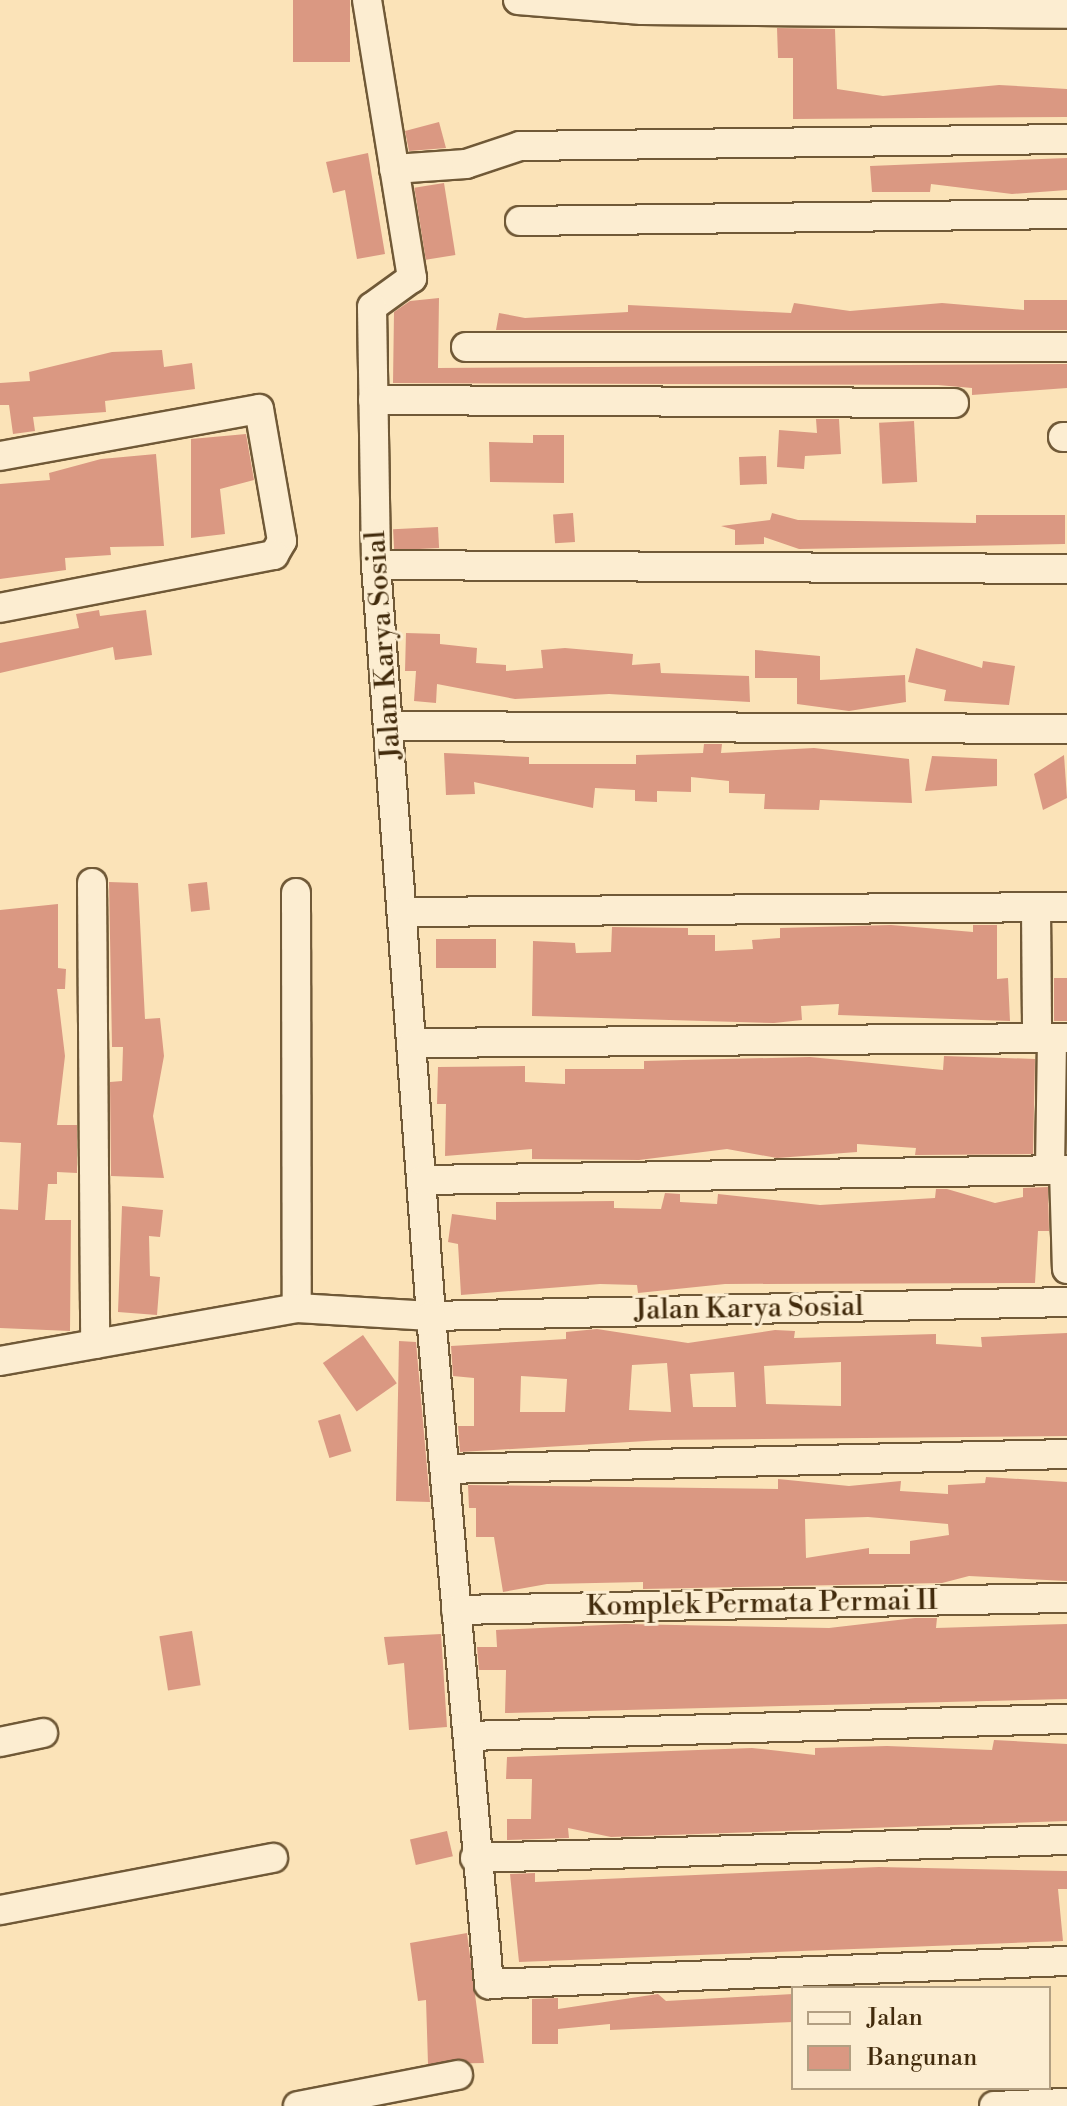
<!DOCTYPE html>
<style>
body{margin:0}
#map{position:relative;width:1067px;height:2106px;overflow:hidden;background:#fbe3b8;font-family:"Libre Bodoni",serif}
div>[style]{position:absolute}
.building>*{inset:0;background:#da9882;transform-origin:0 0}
.roads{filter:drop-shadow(2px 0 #705937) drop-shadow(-2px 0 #705937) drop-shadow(0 2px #705937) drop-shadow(0 -2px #705937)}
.minor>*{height:28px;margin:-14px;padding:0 14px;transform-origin:14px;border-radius:14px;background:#fcedd1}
span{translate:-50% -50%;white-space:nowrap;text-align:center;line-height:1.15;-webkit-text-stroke:6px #fcedd1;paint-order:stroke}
.street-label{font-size:28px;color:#422b0c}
.legend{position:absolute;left:791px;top:1986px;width:260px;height:104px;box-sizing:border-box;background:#fcedd1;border:2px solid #b29f82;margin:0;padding:10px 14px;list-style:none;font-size:24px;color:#422b0c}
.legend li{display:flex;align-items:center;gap:16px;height:40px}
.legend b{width:40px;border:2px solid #b29f82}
</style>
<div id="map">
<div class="building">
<i style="left:293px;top:0;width:57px;height:62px"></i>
<i style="clip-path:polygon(777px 28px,835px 29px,837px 89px,883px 96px,999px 85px,1067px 89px,1067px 117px,793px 119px,793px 58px,778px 58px)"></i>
<i style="clip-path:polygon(439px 122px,446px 148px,409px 151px,405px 131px)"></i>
<i style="clip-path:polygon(368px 153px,385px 254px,357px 259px,345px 190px,333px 193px,326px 162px)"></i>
<i style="clip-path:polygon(1067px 158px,1067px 190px,1012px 194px,931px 184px,930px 192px,872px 192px,870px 166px)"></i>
<i style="left:444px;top:183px;width:73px;height:30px;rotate:81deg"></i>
<i style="clip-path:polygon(439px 298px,438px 368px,1067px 364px,1067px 388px,972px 395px,972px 388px,938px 385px,393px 383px,394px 312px,410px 301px)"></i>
<i style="clip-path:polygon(1024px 300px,1067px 300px,1067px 330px,496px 330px,499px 313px,525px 318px,628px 312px,628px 305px,791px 313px,794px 303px,850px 311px,942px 303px,1024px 310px)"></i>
<i style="clip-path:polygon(162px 350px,164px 367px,192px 363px,195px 389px,105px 401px,106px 412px,33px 417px,35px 431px,13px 434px,9px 405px,0 405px,0 383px,30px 381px,29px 372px,112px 352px)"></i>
<i style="clip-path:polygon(816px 419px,839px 419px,841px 454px,805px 456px,804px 469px,777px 467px,779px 430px,817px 433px)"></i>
<i style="left:914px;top:421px;width:61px;height:35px;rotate:87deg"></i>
<i style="clip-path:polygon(246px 434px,254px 480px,220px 489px,225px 534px,191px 538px,191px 439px)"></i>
<i style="clip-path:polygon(533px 435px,564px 435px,564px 483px,490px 482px,489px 442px,533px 443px)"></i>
<i style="clip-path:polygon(156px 454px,164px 546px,110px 547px,111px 555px,65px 558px,66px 570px,0 579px,0 484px,50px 480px,49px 473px,101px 459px)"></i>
<i style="left:766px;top:456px;width:28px;height:27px;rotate:88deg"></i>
<i style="left:573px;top:513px;width:29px;height:20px;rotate:86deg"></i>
<i style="clip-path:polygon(772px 513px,798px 520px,976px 523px,976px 515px,1065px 515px,1065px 544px,799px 549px,764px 537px,764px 544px,735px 545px,735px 530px,721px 526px,770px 520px)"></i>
<i style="left:438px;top:527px;width:21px;height:45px;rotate:87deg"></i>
<i style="clip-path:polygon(99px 610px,100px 616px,146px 610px,152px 655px,115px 660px,113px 647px,0 673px,0 643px,79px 628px,76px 614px)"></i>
<i style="clip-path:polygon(406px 633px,440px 634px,440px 644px,477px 648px,476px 663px,506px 665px,506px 671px,543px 668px,541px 650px,565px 648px,633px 654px,632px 665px,660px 663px,661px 673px,749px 676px,750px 702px,609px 694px,515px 699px,437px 684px,436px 703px,414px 701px,416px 671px,405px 671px)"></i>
<i style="clip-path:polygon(916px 648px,982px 668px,983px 661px,1015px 666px,1009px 705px,944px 701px,946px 690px,908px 682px)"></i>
<i style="clip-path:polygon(755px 650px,820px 656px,820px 680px,905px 675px,906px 702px,849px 711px,797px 704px,797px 678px,755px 678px)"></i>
<i style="clip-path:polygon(704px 744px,722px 744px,721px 753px,814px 748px,909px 759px,912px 803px,820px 800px,819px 810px,764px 809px,765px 794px,729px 793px,729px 781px,691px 777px,691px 792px,657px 791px,657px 802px,635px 801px,635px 790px,595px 788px,593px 808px,474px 782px,475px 794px,446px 795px,444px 753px,529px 757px,529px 764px,636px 764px,636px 755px,703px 753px)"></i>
<i style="clip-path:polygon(1064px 755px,1067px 798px,1043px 810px,1034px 774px)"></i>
<i style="clip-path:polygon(932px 756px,997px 759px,997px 786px,925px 791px)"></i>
<i style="clip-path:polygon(109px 882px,138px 883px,145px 1019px,160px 1018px,164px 1056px,153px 1116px,164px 1178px,111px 1176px,110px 1082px,122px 1081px,123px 1047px,112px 1047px)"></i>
<i style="left:207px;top:882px;width:28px;height:19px;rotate:84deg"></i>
<i style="clip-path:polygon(58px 904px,58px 968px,66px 969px,65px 989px,57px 989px,65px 1056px,57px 1125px,77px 1125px,77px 1173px,57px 1172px,57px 1184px,48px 1184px,45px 1220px,71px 1220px,70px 1331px,0 1328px,0 1209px,18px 1210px,21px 1143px,0 1142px,0 910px)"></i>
<i style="clip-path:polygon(891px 925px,973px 932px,973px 925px,997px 925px,997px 979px,1008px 978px,1010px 1021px,838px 1015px,839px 1004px,801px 1006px,802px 1020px,774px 1023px,532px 1016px,533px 941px,575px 943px,576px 953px,611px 952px,612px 927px,688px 928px,688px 935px,715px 935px,715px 951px,753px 949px,752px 940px,780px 938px,780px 928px)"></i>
<i style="left:436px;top:939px;width:60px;height:29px"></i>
<i style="left:1067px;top:978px;width:43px;height:13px;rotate:90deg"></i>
<i style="clip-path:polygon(944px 1056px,1035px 1059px,1033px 1154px,915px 1155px,916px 1148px,857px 1144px,857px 1152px,777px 1158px,727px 1149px,639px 1160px,532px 1159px,532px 1149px,445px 1156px,446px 1104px,437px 1104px,438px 1067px,525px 1066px,525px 1082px,565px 1084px,565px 1069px,644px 1069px,644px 1061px,810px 1057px,943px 1070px)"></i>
<i style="clip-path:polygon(1048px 1187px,1049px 1231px,1038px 1231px,1035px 1283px,725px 1284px,638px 1293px,637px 1285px,600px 1284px,461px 1295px,458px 1244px,448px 1242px,452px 1214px,496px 1220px,496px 1202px,614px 1201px,614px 1208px,661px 1209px,665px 1193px,680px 1194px,680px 1202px,717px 1204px,718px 1194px,820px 1205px,935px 1198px,936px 1189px,947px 1189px,995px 1203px,1023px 1197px,1023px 1188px)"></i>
<i style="clip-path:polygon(122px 1206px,163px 1210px,160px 1237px,149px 1236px,150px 1276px,160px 1277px,157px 1315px,118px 1312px)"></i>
<i style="clip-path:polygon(evenodd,597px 1329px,688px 1343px,775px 1330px,795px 1331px,794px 1338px,936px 1334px,936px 1344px,982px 1347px,981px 1337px,1067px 1333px,1067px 1436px,663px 1440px,460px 1452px,458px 1426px,474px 1426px,474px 1378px,453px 1376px,451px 1346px,566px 1339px,566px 1332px,597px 1329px,841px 1362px,841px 1406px,766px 1404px,764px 1366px,841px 1362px,597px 1329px,667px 1363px,671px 1412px,629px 1410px,632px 1365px,667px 1363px,597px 1329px,734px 1372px,736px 1407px,693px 1407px,690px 1374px,734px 1372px,597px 1329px,521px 1376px,567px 1379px,565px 1412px,520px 1412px,521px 1376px)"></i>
<i style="left:363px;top:1335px;width:59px;height:49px;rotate:55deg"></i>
<i style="clip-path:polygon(399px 1341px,416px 1342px,430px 1502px,396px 1501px)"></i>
<i style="left:340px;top:1414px;width:39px;height:23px;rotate:73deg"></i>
<i style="clip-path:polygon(evenodd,986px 1477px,1067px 1482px,1067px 1581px,969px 1576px,942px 1583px,643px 1589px,643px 1582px,547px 1584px,503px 1592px,494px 1537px,476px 1537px,476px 1508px,469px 1508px,468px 1485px,778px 1489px,778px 1479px,849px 1486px,901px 1481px,900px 1491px,948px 1494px,948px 1485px,985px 1483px,986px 1477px,868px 1517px,948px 1524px,949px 1535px,910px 1541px,910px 1554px,869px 1554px,869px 1548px,806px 1558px,805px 1519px,868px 1517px)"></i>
<i style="clip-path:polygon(915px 1618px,937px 1618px,936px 1628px,1067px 1624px,1067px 1699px,505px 1713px,506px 1670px,479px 1670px,477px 1647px,497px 1647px,496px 1630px,625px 1624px,829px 1628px)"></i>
<i style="left:192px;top:1631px;width:55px;height:33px;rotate:81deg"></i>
<i style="clip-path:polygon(441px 1634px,447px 1727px,409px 1730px,404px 1663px,388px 1665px,384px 1637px)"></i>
<i style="clip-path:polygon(994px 1740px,1067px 1744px,1067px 1821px,611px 1837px,568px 1828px,569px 1838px,507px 1840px,507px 1819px,531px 1819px,532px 1779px,506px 1779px,507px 1757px,752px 1748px,815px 1755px,815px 1748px,887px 1746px,992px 1750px)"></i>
<i style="left:447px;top:1831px;width:26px;height:38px;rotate:77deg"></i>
<i style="clip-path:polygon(879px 1867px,1067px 1871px,1067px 1889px,1058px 1889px,1063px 1941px,519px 1962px,510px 1874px,535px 1873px,535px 1882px)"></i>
<i style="clip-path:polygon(467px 1933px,484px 2063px,428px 2064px,426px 2000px,418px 2001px,410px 1943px)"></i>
<i style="clip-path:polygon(658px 1994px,666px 2001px,793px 1994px,793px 2022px,610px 2030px,610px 2024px,558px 2029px,558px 2044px,532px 2044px,532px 1999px,558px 1998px,558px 2009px)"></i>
</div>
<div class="roads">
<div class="minor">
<i style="left:367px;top:0;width:282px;rotate:80.8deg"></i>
<i style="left:412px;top:278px;width:49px;rotate:144.1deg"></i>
<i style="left:372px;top:307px;width:258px;rotate:89.1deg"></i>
<i style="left:376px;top:565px;width:753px;rotate:85.81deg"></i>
<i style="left:431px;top:1316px;width:636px;rotate:-1.26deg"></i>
<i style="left:518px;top:0;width:124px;rotate:4.6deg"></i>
<i style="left:642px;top:10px;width:425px;rotate:0.5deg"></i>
<i style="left:394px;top:169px;width:72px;rotate:-4deg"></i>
<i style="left:466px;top:164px;width:57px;rotate:-18.4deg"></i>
<i style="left:520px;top:146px;width:547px;rotate:-0.73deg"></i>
<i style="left:520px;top:221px;width:547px;rotate:-0.73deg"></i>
<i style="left:466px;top:347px;width:601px"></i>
<i style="left:373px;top:400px;width:581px;rotate:0.3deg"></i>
<i style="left:1063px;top:437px;width:4px"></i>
<i style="left:0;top:456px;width:263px;rotate:-10.3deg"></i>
<i style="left:259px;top:409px;width:134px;rotate:80.1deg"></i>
<i style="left:282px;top:541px;width:16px;rotate:120deg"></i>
<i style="left:274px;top:555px;width:279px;rotate:169.1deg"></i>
<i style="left:376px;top:565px;width:691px;rotate:0.33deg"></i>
<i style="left:390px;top:726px;width:677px;rotate:0.25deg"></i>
<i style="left:92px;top:883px;width:461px;rotate:89.6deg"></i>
<i style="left:296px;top:893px;width:415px;rotate:89.9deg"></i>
<i style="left:1036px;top:909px;width:127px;rotate:89.5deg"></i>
<i style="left:403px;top:912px;width:664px;rotate:-0.43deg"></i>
<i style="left:414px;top:1043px;width:653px;rotate:-0.44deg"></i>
<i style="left:1050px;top:1168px;width:130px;rotate:-89.1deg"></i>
<i style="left:1064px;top:1170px;width:99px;rotate:88.3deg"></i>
<i style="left:422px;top:1180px;width:645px;rotate:-0.89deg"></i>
<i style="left:0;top:1361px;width:302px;rotate:-10.1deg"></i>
<i style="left:297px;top:1308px;width:134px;rotate:3.4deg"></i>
<i style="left:431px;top:1316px;width:671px;rotate:85.04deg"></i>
<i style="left:489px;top:1984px;width:578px;rotate:-2.28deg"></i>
<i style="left:445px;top:1469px;width:622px;rotate:-1.38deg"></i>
<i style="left:456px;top:1610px;width:611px;rotate:-1.13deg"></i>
<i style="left:468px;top:1736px;width:599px;rotate:-1.63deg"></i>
<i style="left:0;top:1742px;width:44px;rotate:-11.8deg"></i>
<i style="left:475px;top:1858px;width:592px;rotate:-1.74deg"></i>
<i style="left:0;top:1910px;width:278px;rotate:-10.8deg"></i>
<i style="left:298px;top:2106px;width:163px;rotate:-11deg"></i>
<i style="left:994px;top:2106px;width:73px;rotate:-2.4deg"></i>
</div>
</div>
<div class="street-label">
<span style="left:384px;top:645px;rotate:-94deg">Jalan Karya Sosial</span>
<span style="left:749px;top:1309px;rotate:-1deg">Jalan Karya Sosial</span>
<span style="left:762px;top:1604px;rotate:-1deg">Komplek Permata Permai II</span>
</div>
<ul class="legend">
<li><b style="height:10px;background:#fcedd1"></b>Jalan</li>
<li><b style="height:22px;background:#da9882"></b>Bangunan</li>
</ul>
</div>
